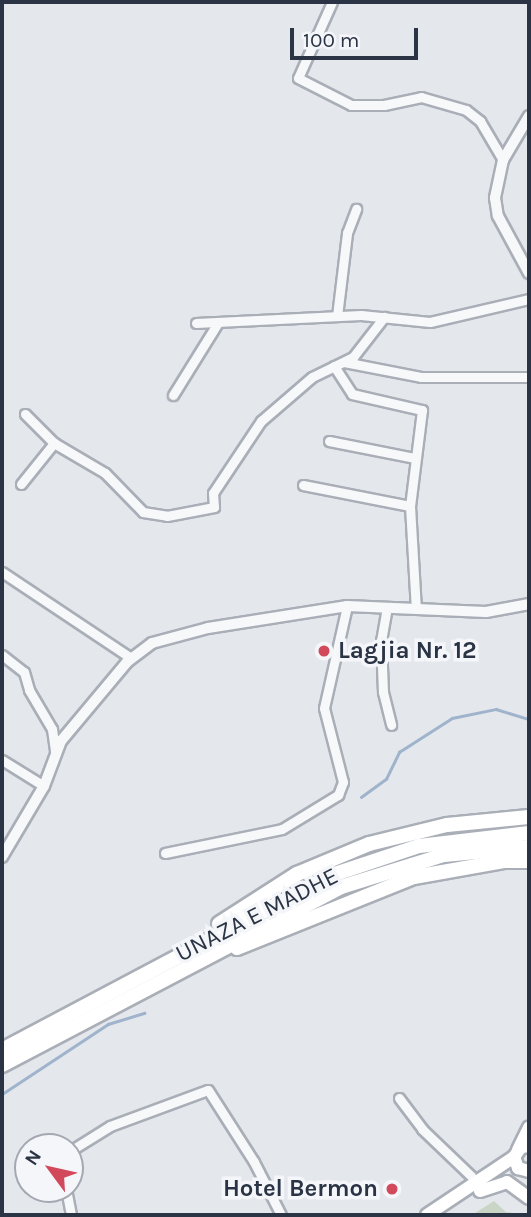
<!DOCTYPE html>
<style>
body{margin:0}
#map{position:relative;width:531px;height:1217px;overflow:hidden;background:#e4e7ec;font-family:Karla,sans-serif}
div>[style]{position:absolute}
.green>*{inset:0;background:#c9d6c5}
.stream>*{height:2.5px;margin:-1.25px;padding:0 1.25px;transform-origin:1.25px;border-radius:1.25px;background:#9fb4cc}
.roads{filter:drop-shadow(2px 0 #a9aeb7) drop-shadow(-2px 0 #a9aeb7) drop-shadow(0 2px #a9aeb7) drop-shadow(0 -2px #a9aeb7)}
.minor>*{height:9px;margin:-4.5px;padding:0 4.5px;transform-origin:4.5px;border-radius:4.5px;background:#f7f8fa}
.tertiary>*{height:10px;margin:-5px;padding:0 5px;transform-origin:5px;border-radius:5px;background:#f7f8fa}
.secondary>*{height:12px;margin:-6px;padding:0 6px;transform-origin:6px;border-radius:6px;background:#fff}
.trunk>*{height:14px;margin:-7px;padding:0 7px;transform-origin:7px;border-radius:7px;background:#fff}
.dots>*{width:19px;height:19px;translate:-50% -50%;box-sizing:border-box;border:4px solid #f4f6f9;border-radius:50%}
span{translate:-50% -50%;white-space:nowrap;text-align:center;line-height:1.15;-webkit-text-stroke:7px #f4f6f9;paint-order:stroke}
.poi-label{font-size:24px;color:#2b3445;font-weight:700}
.left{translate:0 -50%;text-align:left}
.right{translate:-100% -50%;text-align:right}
.street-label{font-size:24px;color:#2b3445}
.frame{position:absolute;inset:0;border:4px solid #2b3445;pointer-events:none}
.north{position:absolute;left:14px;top:1133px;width:70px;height:70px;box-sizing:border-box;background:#f4f6f9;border:2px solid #a4a8b1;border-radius:50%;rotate:303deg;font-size:19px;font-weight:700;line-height:28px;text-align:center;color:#2b3445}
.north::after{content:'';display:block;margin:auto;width:24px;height:32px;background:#d1495b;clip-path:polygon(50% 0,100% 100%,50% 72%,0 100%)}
.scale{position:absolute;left:290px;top:28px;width:128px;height:32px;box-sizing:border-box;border:4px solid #2b3445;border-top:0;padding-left:9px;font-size:21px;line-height:24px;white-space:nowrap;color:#2b3445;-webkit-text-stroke:5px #f4f6f9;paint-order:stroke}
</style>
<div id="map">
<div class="green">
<i style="clip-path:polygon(494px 1201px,506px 1212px,527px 1215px,472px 1215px)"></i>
</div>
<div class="stream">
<i style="left:361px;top:797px;width:31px;rotate:-36deg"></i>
<i style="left:386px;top:779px;width:30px;rotate:-64deg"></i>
<i style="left:399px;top:752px;width:63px;rotate:-32.7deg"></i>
<i style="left:452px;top:718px;width:45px;rotate:-11.6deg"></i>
<i style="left:496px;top:709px;width:34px;rotate:17deg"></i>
<i style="left:2px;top:1094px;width:127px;rotate:-33.4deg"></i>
<i style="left:108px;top:1024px;width:38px;rotate:-17deg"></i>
</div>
<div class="roads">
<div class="minor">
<i style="left:332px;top:2px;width:83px;rotate:114.1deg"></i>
<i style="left:298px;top:78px;width:59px;rotate:27deg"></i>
<i style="left:351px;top:105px;width:33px"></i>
<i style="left:384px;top:105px;width:38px;rotate:-12deg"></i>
<i style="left:421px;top:97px;width:47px;rotate:16.1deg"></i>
<i style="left:466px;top:110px;width:18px;rotate:38deg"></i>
<i style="left:480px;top:121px;width:45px;rotate:59.5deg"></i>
<i style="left:337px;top:316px;width:84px;rotate:-83.1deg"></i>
<i style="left:347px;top:233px;width:26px;rotate:-69deg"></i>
<i style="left:196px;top:323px;width:165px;rotate:-2.8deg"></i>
<i style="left:361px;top:315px;width:69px;rotate:5.8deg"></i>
<i style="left:430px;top:322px;width:102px;rotate:-13.1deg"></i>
<i style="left:344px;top:362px;width:78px;rotate:11deg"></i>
<i style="left:421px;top:377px;width:108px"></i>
<i style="left:334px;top:366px;width:33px;rotate:57deg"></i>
<i style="left:352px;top:394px;width:72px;rotate:12.9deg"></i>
<i style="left:422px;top:410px;width:97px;rotate:97.1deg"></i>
<i style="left:410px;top:506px;width:103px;rotate:86.7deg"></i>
<i style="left:173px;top:395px;width:84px;rotate:-58.2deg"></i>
<i style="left:329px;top:441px;width:88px;rotate:11.2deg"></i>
<i style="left:54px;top:443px;width:59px;rotate:30.5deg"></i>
<i style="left:105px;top:473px;width:54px;rotate:45.7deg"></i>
<i style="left:143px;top:512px;width:24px;rotate:9deg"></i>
<i style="left:167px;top:516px;width:48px;rotate:-10.8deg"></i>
<i style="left:214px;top:507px;width:14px;rotate:-94deg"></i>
<i style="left:213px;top:493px;width:87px;rotate:-56.3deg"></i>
<i style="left:261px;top:421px;width:67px;rotate:-40.8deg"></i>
<i style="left:312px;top:377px;width:46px;rotate:-26deg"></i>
<i style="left:353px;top:357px;width:51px;rotate:-52.2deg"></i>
<i style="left:21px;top:484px;width:53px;rotate:-51.2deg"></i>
<i style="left:54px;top:443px;width:41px;rotate:-135deg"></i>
<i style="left:303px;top:485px;width:109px;rotate:11.1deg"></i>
<i style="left:2px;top:572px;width:155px;rotate:33.7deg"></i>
<i style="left:387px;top:607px;width:34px;rotate:100deg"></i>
<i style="left:381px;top:640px;width:52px;rotate:87.8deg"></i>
<i style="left:383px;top:692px;width:34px;rotate:76deg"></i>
<i style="left:2px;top:655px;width:28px;rotate:38deg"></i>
<i style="left:24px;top:672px;width:19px;rotate:74deg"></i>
<i style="left:29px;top:690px;width:45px;rotate:59.5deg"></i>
<i style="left:52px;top:729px;width:22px;rotate:82deg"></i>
<i style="left:2px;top:760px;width:49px;rotate:31.8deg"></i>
<i style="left:165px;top:853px;width:119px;rotate:-11.6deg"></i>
<i style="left:282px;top:829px;width:66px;rotate:-31.3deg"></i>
<i style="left:338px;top:795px;width:14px;rotate:-69deg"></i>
<i style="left:343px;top:782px;width:76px;rotate:-104.4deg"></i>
<i style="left:324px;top:708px;width:105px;rotate:-77.3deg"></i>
<i style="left:399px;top:1098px;width:39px;rotate:53deg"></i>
<i style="left:422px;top:1129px;width:68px;rotate:43.8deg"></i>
<i style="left:70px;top:1151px;width:47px;rotate:-32deg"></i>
<i style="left:110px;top:1126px;width:104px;rotate:-20.2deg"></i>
<i style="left:208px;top:1090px;width:85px;rotate:57.4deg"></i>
<i style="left:254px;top:1162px;width:59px;rotate:63deg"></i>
<i style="left:66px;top:1189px;width:26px;rotate:79deg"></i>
</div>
<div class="tertiary">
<i style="left:529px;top:116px;width:51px;rotate:120.6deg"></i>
<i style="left:503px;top:160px;width:39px;rotate:102deg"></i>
<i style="left:495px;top:198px;width:18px;rotate:81deg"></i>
<i style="left:498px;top:216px;width:65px;rotate:61.5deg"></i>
<i style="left:2px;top:857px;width:82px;rotate:-59.4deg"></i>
<i style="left:44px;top:786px;width:48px;rotate:-69.3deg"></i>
<i style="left:61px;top:741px;width:103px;rotate:-50.1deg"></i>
<i style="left:127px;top:662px;width:31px;rotate:-37deg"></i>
<i style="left:152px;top:643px;width:58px;rotate:-15deg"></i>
<i style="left:208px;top:628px;width:141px;rotate:-9deg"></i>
<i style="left:347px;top:606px;width:139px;rotate:2.5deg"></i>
<i style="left:486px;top:612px;width:44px;rotate:-10.5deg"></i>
</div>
<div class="secondary">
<i style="left:529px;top:1146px;width:8px;rotate:173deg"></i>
<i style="left:521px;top:1147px;width:12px;rotate:125deg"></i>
<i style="left:514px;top:1157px;width:12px;rotate:70deg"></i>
<i style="left:518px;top:1168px;width:11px;rotate:15deg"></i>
<i style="left:518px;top:1150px;width:25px;rotate:-64deg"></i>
<i style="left:480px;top:1191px;width:28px;rotate:-18deg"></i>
<i style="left:507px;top:1182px;width:27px;rotate:36deg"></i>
<i style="left:427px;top:1215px;width:105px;rotate:-33.7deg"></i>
</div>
<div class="trunk">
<i style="left:219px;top:924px;width:93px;rotate:-32.7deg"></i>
<i style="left:297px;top:874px;width:78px;rotate:-22.6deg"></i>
<i style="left:369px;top:844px;width:80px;rotate:-13.7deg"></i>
<i style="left:447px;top:825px;width:82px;rotate:-5.6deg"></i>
<i style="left:237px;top:948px;width:191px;rotate:-21.9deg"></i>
<i style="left:414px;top:877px;width:91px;rotate:-10.1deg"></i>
<i style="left:504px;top:861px;width:25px"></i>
<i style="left:2px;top:1050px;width:374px;rotate:-27.9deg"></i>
<i style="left:332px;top:875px;width:92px;rotate:-18.4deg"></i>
<i style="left:419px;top:846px;width:111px;rotate:-6.7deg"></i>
<i style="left:2px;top:1065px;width:383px;rotate:-27.7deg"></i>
<i style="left:341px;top:887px;width:108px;rotate:-17.3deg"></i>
<i style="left:444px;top:855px;width:85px;rotate:-5.4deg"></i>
</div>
</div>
<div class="dots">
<i style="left:324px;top:651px;background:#d1495b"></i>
<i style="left:392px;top:1189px;background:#d1495b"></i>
</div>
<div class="poi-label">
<span class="left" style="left:338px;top:651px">Lagjia Nr. 12</span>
<span class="right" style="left:378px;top:1189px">Hotel Bermon</span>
</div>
<div class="street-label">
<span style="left:257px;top:915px;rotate:-27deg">UNAZA E MADHE</span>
</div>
<div class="frame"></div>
<div class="north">N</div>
<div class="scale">100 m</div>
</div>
